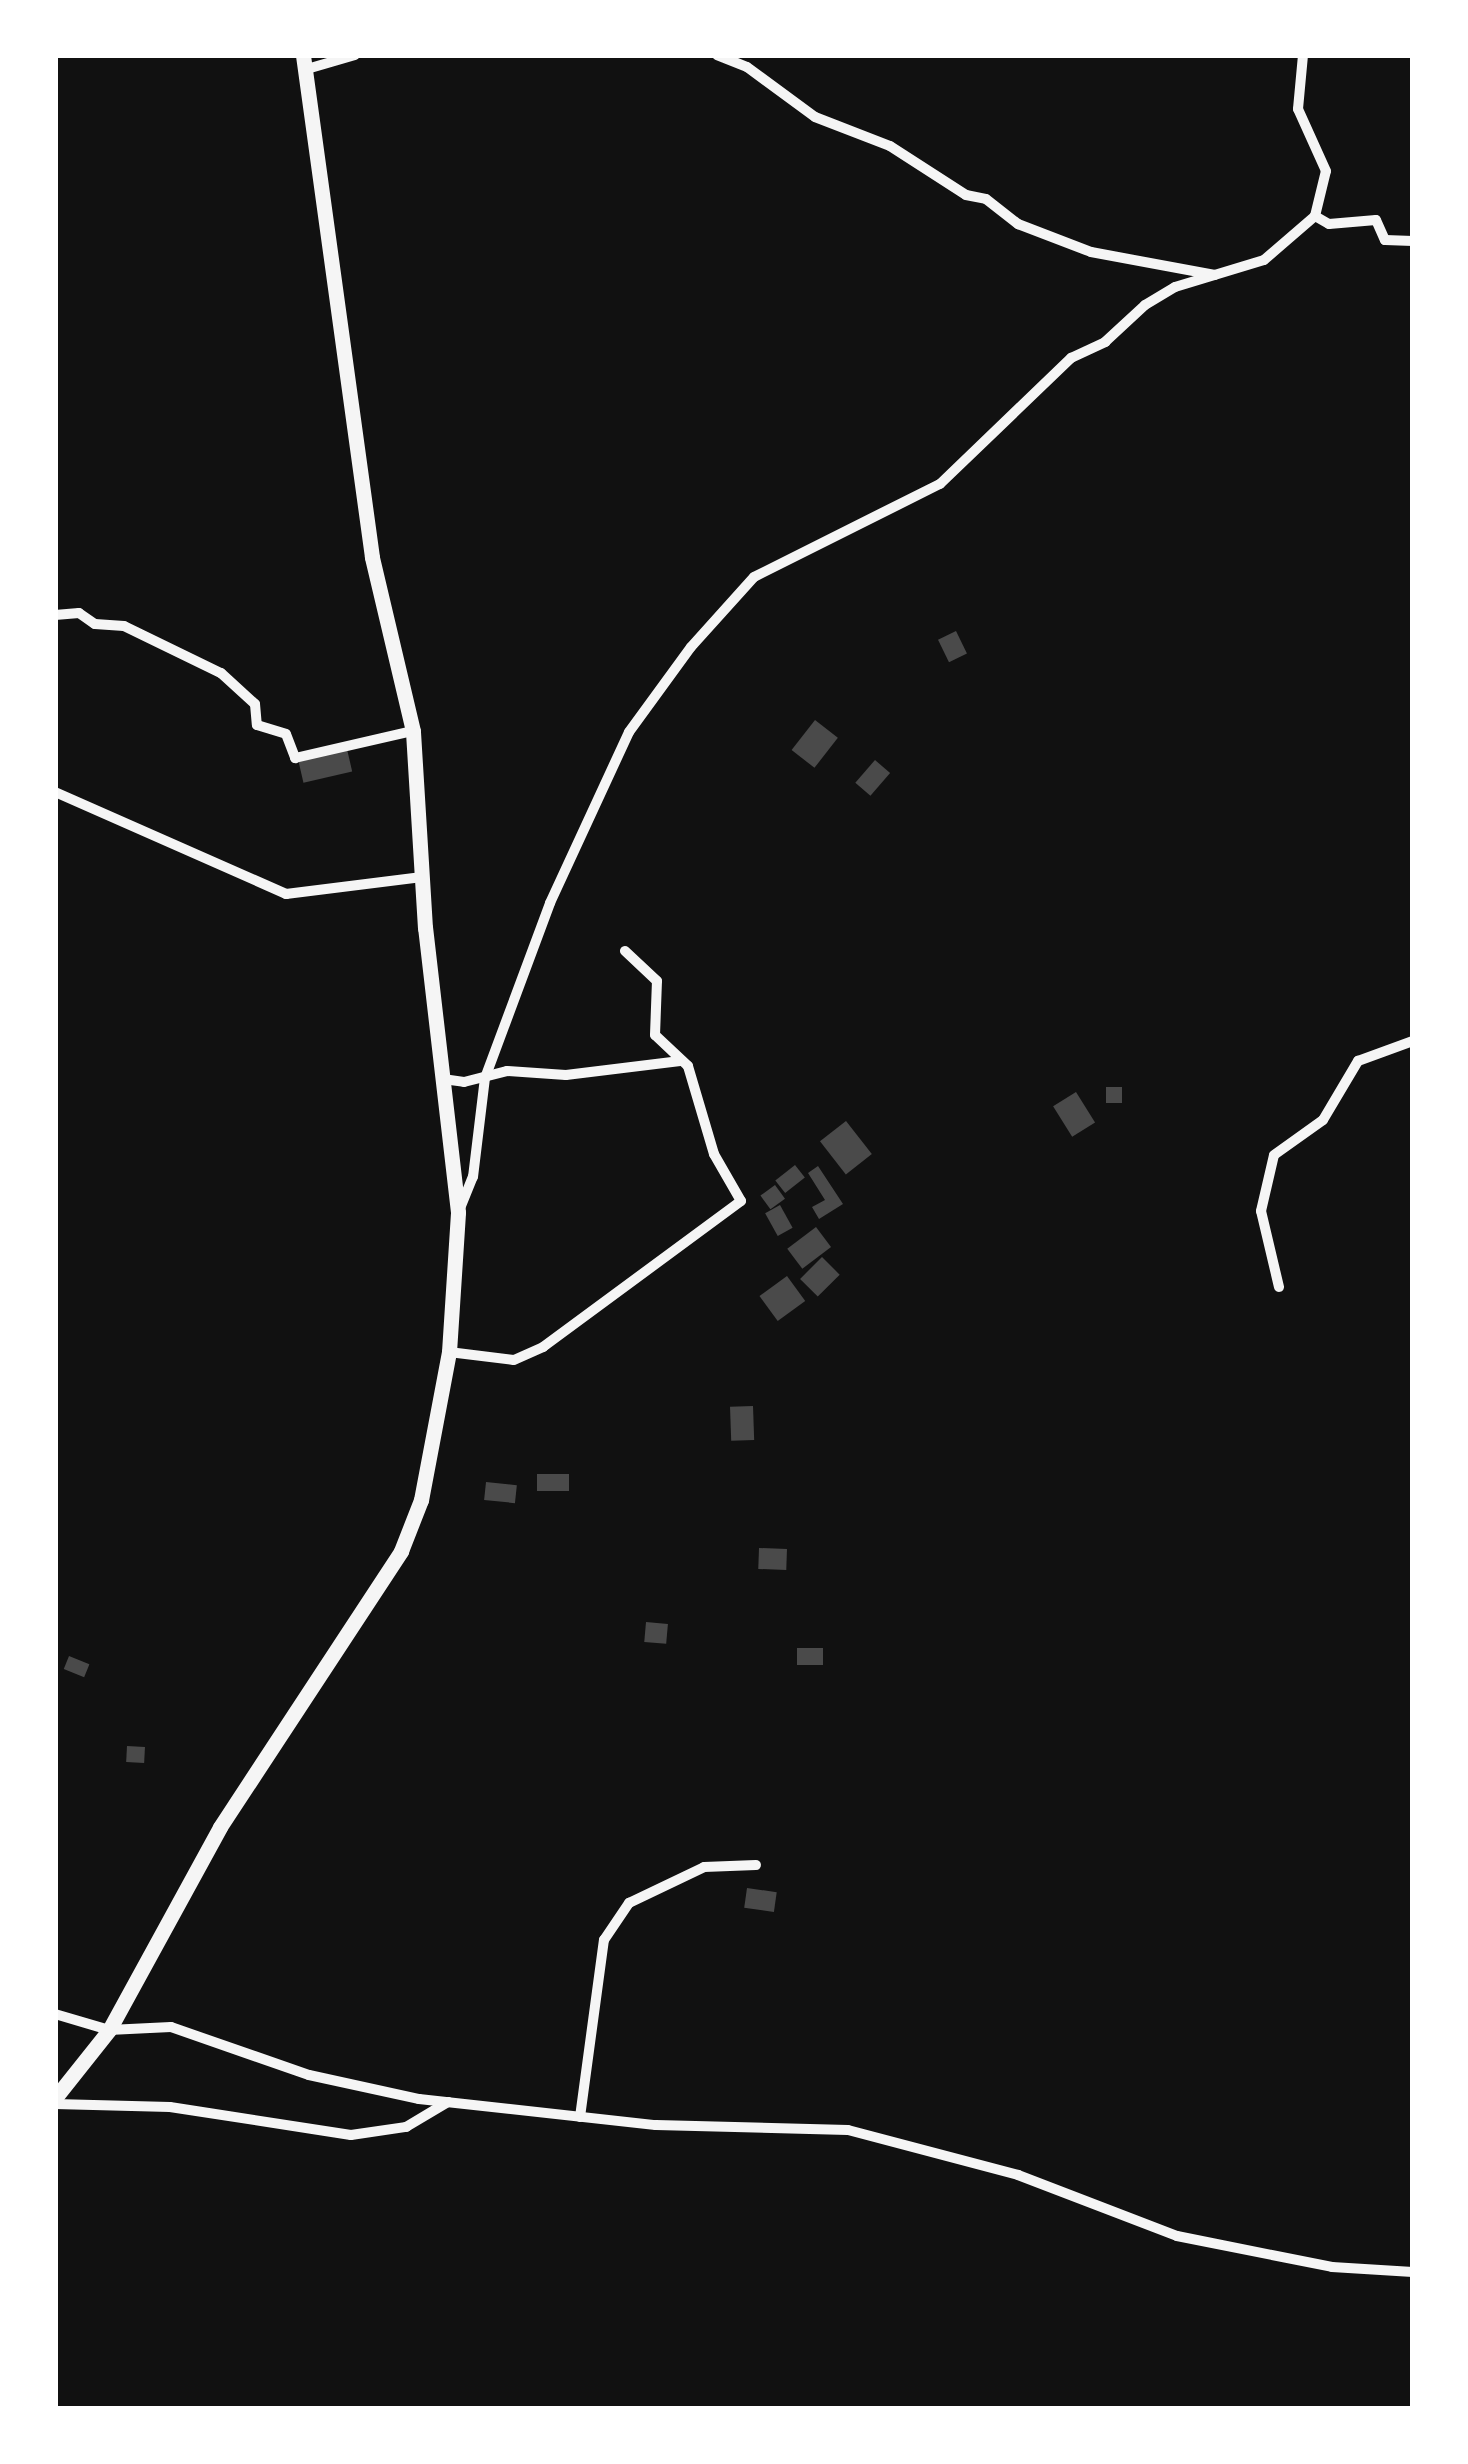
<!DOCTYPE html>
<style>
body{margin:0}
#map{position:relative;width:1468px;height:2464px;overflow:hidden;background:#111;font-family:"Roboto Condensed",sans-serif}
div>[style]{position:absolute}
.building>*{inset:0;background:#4a4a4a;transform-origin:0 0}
.minor>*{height:10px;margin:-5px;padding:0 5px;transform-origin:5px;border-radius:5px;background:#f5f5f5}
.tertiary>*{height:15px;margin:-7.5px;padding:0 7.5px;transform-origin:7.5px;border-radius:7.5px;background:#f5f5f5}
span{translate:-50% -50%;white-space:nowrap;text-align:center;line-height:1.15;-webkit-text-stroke:10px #fff;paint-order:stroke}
.frame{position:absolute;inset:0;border:58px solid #fff;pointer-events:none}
</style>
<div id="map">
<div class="building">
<i style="left:956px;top:631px;width:25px;height:20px;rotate:64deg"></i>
<i style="left:815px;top:720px;width:29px;height:38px;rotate:38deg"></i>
<i style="left:347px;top:749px;width:23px;height:50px;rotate:77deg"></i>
<i style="left:875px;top:760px;width:20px;height:30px;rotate:41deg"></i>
<i style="left:1106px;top:1087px;width:16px;height:16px"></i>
<i style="left:1076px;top:1092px;width:36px;height:27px;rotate:58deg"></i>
<i style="left:846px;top:1121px;width:42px;height:33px;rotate:52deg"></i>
<i style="left:795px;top:1165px;width:16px;height:25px;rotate:52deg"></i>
<i style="clip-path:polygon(818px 1166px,843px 1204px,819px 1219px,812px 1207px,825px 1200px,808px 1173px)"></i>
<i style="left:775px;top:1185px;width:17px;height:18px;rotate:54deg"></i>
<i style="left:780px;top:1205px;width:26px;height:17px;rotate:61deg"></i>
<i style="left:816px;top:1227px;width:25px;height:36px;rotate:53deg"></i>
<i style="left:822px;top:1257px;width:25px;height:31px;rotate:45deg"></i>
<i style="left:787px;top:1276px;width:31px;height:34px;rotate:54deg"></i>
<i style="left:753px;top:1406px;width:34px;height:23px;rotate:88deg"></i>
<i style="left:569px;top:1474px;width:17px;height:32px;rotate:90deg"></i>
<i style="left:486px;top:1482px;width:31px;height:18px;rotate:6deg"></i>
<i style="left:759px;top:1548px;width:28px;height:21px;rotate:2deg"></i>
<i style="left:646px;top:1622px;width:22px;height:20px;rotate:5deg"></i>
<i style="left:797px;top:1648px;width:26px;height:17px"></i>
<i style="left:69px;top:1656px;width:22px;height:14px;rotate:22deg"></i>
<i style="left:127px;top:1746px;width:18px;height:16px;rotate:3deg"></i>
<i style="left:747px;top:1888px;width:30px;height:20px;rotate:8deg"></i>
</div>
<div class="minor">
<i style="left:717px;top:55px;width:32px;rotate:22deg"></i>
<i style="left:747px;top:67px;width:84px;rotate:36.3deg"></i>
<i style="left:815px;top:117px;width:80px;rotate:21.1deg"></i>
<i style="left:890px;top:146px;width:90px;rotate:32.8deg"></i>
<i style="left:966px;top:195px;width:20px;rotate:11deg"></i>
<i style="left:986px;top:199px;width:41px;rotate:38deg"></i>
<i style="left:1018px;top:224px;width:78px;rotate:21deg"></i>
<i style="left:1091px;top:252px;width:126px;rotate:10.5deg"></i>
<i style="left:307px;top:69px;width:50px;rotate:-16.3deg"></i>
<i style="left:1315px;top:216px;width:16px;rotate:30deg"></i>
<i style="left:1329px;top:224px;width:47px;rotate:-4.9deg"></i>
<i style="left:1376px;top:220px;width:22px;rotate:66deg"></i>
<i style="left:1385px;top:240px;width:28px;rotate:2deg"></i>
<i style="left:55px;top:615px;width:24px;rotate:-5deg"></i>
<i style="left:79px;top:613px;width:19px;rotate:35deg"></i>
<i style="left:95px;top:624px;width:29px;rotate:4deg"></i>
<i style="left:124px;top:626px;width:108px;rotate:25.9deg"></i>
<i style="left:221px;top:673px;width:46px;rotate:42.4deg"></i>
<i style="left:255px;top:704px;width:21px;rotate:85deg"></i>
<i style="left:257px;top:725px;width:30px;rotate:17deg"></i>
<i style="left:286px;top:734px;width:26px;rotate:69deg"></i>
<i style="left:295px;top:758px;width:121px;rotate:-12.9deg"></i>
<i style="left:55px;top:792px;width:253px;rotate:23.8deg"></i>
<i style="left:286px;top:894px;width:137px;rotate:-7.1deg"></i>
<i style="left:443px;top:1079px;width:21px;rotate:8deg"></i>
<i style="left:464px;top:1082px;width:44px;rotate:-14.3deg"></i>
<i style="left:507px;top:1071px;width:59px;rotate:3.9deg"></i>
<i style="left:566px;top:1075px;width:115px;rotate:-7deg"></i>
<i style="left:459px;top:1211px;width:37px;rotate:-68deg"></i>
<i style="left:473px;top:1177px;width:100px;rotate:-83.1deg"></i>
<i style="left:485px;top:1078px;width:187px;rotate:-69.6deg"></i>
<i style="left:550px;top:903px;width:188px;rotate:-65.2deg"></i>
<i style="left:629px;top:732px;width:105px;rotate:-53.9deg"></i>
<i style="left:691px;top:647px;width:94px;rotate:-48deg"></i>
<i style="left:754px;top:577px;width:208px;rotate:-26.6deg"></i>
<i style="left:940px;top:484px;width:182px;rotate:-43.9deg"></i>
<i style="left:1071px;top:358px;width:38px;rotate:-25deg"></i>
<i style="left:1105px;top:342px;width:54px;rotate:-42.8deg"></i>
<i style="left:1145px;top:305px;width:35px;rotate:-31deg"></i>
<i style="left:1175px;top:287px;width:93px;rotate:-16.9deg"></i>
<i style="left:1264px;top:260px;width:67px;rotate:-40.8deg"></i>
<i style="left:1315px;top:216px;width:46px;rotate:-76.3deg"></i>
<i style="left:1326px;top:171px;width:68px;rotate:-114.3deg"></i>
<i style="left:1298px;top:109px;width:54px;rotate:-84.7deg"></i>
<i style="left:1279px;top:1287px;width:78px;rotate:-103.3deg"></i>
<i style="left:1261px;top:1211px;width:57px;rotate:-76.9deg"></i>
<i style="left:1274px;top:1155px;width:60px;rotate:-35.5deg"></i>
<i style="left:1323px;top:1120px;width:69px;rotate:-59.3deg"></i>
<i style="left:1358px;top:1061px;width:59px;rotate:-20deg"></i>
<i style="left:449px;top:1352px;width:65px;rotate:7deg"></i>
<i style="left:514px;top:1360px;width:32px;rotate:-24deg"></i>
<i style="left:543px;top:1347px;width:246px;rotate:-36.4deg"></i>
<i style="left:741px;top:1201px;width:54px;rotate:-119.9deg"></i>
<i style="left:714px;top:1154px;width:92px;rotate:-106.5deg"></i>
<i style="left:688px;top:1066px;width:45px;rotate:-136.8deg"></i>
<i style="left:655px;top:1035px;width:54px;rotate:-87.9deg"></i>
<i style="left:657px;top:981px;width:44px;rotate:-136.8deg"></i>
<i style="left:55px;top:2014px;width:56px;rotate:16.5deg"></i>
<i style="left:109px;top:2030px;width:62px;rotate:-2.8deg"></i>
<i style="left:171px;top:2027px;width:146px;rotate:19.2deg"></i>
<i style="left:309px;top:2075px;width:113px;rotate:12.3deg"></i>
<i style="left:419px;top:2099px;width:238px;rotate:6.3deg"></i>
<i style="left:656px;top:2125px;width:192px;rotate:1.5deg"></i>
<i style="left:848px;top:2130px;width:176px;rotate:14.8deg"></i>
<i style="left:1018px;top:2175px;width:170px;rotate:21deg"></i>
<i style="left:1177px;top:2236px;width:158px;rotate:11.3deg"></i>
<i style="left:1332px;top:2267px;width:81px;rotate:3.5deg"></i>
<i style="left:55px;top:2104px;width:115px;rotate:1.5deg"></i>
<i style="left:170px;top:2107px;width:183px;rotate:8.8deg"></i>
<i style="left:351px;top:2135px;width:56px;rotate:-8.3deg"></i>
<i style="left:406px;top:2127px;width:49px;rotate:-30.8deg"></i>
<i style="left:580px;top:2117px;width:179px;rotate:-82.3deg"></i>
<i style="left:604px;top:1940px;width:45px;rotate:-56deg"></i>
<i style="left:629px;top:1903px;width:83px;rotate:-25.6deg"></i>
<i style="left:704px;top:1867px;width:52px;rotate:-2.2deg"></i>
</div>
<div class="tertiary">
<i style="left:55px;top:2098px;width:87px;rotate:-51.5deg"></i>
<i style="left:109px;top:2030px;width:231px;rotate:-61.3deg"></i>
<i style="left:220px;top:1827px;width:330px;rotate:-56.7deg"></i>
<i style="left:401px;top:1551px;width:55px;rotate:-68.6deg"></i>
<i style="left:421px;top:1500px;width:151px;rotate:-79.3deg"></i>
<i style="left:449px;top:1352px;width:140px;rotate:-86.3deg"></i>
<i style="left:458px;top:1212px;width:286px;rotate:-96.6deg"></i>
<i style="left:425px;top:928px;width:197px;rotate:-93.5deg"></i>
<i style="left:413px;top:731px;width:179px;rotate:-103.3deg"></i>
<i style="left:372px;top:557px;width:507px;rotate:-97.83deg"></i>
</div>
<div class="frame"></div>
</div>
